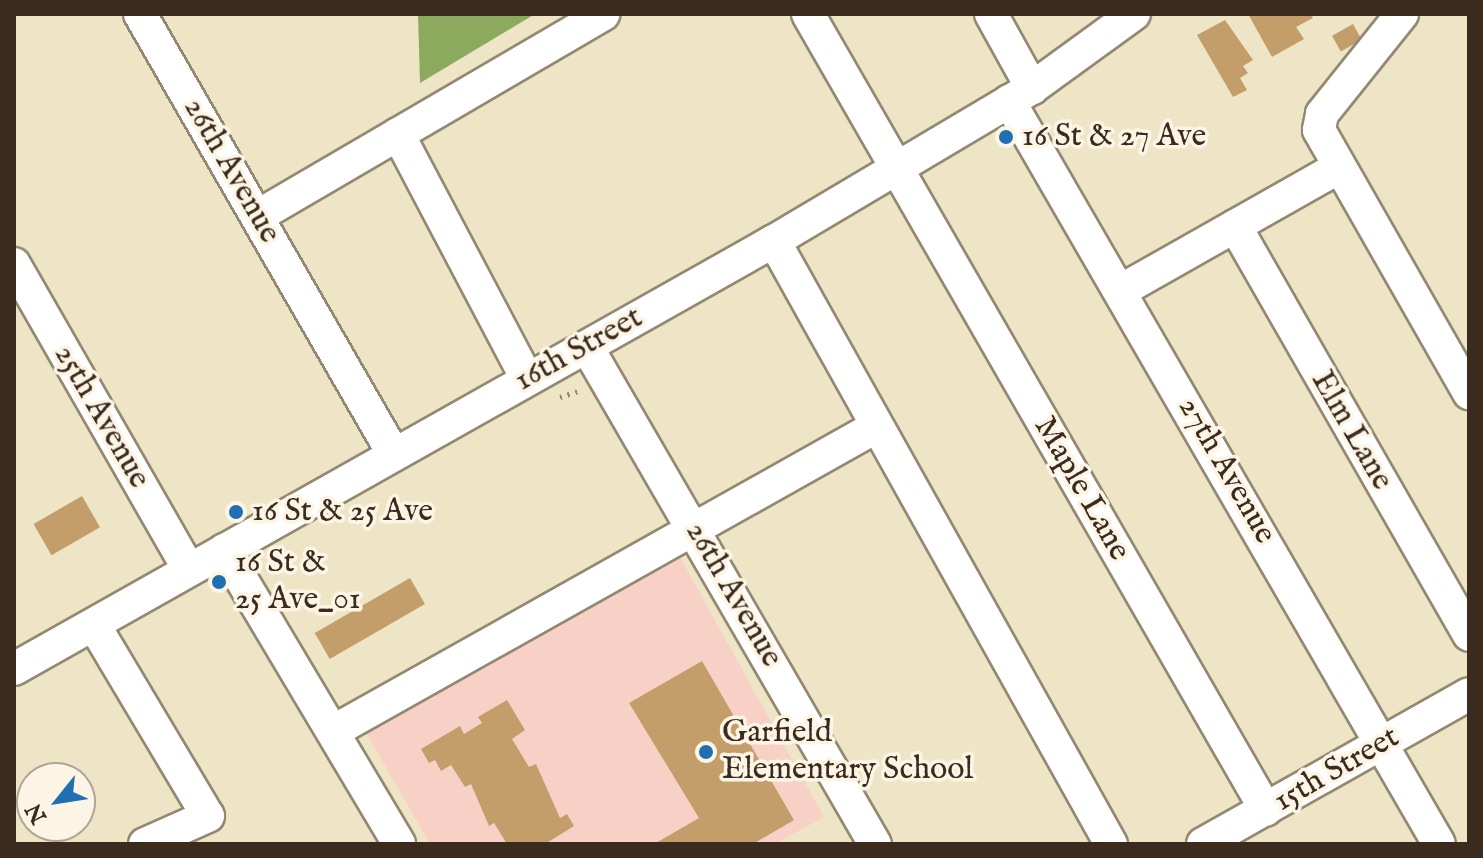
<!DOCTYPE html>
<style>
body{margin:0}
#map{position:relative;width:1483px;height:858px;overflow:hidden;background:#eee5c6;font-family:"IM FELL English",serif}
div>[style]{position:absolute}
.built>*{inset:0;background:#f7d1c6}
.forest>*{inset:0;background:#8baa5e}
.building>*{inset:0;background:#c49e6a;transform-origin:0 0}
.path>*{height:5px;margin-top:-2.5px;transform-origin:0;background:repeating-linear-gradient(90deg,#948872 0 2px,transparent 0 8px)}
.roads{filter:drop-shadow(2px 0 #948872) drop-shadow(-2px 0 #948872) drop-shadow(0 2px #948872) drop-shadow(0 -2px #948872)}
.minor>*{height:32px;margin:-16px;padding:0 16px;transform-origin:16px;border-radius:16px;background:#fff}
.dots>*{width:22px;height:22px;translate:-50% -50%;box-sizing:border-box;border:4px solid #fcf5e5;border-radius:50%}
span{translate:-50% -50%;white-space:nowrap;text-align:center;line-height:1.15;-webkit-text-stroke:7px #fcf5e5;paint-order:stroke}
.poi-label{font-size:32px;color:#3b2a1e}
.left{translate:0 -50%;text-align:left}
.street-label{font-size:32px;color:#3b2a1e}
.frame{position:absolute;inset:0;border:16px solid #3b2a1e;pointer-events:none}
.north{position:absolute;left:16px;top:762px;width:80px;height:80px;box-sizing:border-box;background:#fcf5e5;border:2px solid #afa495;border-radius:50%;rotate:240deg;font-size:22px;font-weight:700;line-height:32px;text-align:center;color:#3b2a1e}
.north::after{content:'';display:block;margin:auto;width:28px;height:36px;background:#1f6fb2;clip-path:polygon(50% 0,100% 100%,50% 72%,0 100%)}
</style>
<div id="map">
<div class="built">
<i style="clip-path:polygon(676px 550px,824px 817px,775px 844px,430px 844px,365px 731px)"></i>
</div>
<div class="forest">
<i style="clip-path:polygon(418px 14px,535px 14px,420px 83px)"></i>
</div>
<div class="building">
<i style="clip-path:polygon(1248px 14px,1311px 14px,1313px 18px,1296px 27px,1304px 39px,1272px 57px)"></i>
<i style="clip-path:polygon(1225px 20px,1253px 60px,1243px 66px,1248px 73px,1240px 78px,1247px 90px,1233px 97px,1197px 35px)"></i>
<i style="left:1353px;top:24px;width:18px;height:24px;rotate:61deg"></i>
<i style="left:82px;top:496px;width:36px;height:56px;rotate:60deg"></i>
<i style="left:410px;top:578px;width:30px;height:110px;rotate:60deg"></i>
<i style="clip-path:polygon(702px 661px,794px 820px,753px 844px,654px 844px,699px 818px,629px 703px)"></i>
<i style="clip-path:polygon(507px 700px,525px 730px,512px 739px,529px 767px,536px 764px,560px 818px,567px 814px,574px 826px,545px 844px,507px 844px,494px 823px,489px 826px,471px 784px,465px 787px,451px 765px,441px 771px,435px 760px,429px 763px,421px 749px,460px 726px,464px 734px,482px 723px,478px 717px)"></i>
</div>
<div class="path">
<i style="left:560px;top:397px;width:22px;rotate:-18deg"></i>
<i style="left:267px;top:572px;width:22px;rotate:-56deg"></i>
</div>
<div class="roads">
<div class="minor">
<i style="left:140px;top:14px;width:507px;rotate:60.04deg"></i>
<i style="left:808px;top:14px;width:918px;rotate:60.08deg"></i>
<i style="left:991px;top:14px;width:85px;rotate:61deg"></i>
<i style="left:1402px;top:14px;width:128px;rotate:128.7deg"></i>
<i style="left:1322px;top:114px;width:16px;rotate:101deg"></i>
<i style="left:1319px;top:130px;width:303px;rotate:60.3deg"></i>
<i style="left:1009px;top:101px;width:858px;rotate:59.94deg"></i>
<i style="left:398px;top:134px;width:277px;rotate:62.2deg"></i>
<i style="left:258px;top:216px;width:400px;rotate:-30.3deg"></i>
<i style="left:1235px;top:226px;width:471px;rotate:60.2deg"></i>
<i style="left:774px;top:241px;width:691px;rotate:60.8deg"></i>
<i style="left:14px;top:264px;width:352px;rotate:60.2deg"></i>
<i style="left:1122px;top:290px;width:249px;rotate:-29.5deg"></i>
<i style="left:587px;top:347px;width:574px;rotate:59.91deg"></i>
<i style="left:224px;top:550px;width:342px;rotate:59.2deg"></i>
<i style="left:94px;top:625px;width:222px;rotate:59.2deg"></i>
<i style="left:208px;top:816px;width:69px;rotate:156deg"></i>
<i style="left:14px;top:669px;width:872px;rotate:-29.39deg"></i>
<i style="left:774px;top:241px;width:300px;rotate:-30.7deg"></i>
<i style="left:1032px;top:88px;width:126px;rotate:-36deg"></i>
<i style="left:334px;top:731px;width:619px;rotate:-29.3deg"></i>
<i style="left:1203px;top:844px;width:305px;rotate:-29.4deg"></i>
</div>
</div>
<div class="dots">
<i style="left:1006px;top:137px;background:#1f6fb2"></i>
<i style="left:236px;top:512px;background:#1f6fb2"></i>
<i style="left:219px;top:582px;background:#1f6fb2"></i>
<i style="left:706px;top:752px;background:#1f6fb2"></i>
</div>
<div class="poi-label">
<span class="left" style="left:1022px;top:137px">16 St &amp; 27 Ave</span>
<span class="left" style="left:252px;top:512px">16 St &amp; 25 Ave</span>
<span class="left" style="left:235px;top:582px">16 St &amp;<br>25 Ave_01</span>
<span class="left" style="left:722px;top:752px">Garfield<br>Elementary School</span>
</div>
<div class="street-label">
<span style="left:231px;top:171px;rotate:60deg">26th Avenue</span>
<span style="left:579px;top:350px;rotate:-29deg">16th Street</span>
<span style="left:101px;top:417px;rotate:60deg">25th Avenue</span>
<span style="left:1351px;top:431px;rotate:60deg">Elm Lane</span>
<span style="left:1226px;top:471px;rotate:60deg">27th Avenue</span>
<span style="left:1081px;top:489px;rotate:60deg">Maple Lane</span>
<span style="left:733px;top:595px;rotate:60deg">26th Avenue</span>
<span style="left:1337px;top:770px;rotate:-30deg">15th Street</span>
</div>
<div class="frame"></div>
<div class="north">N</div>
</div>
